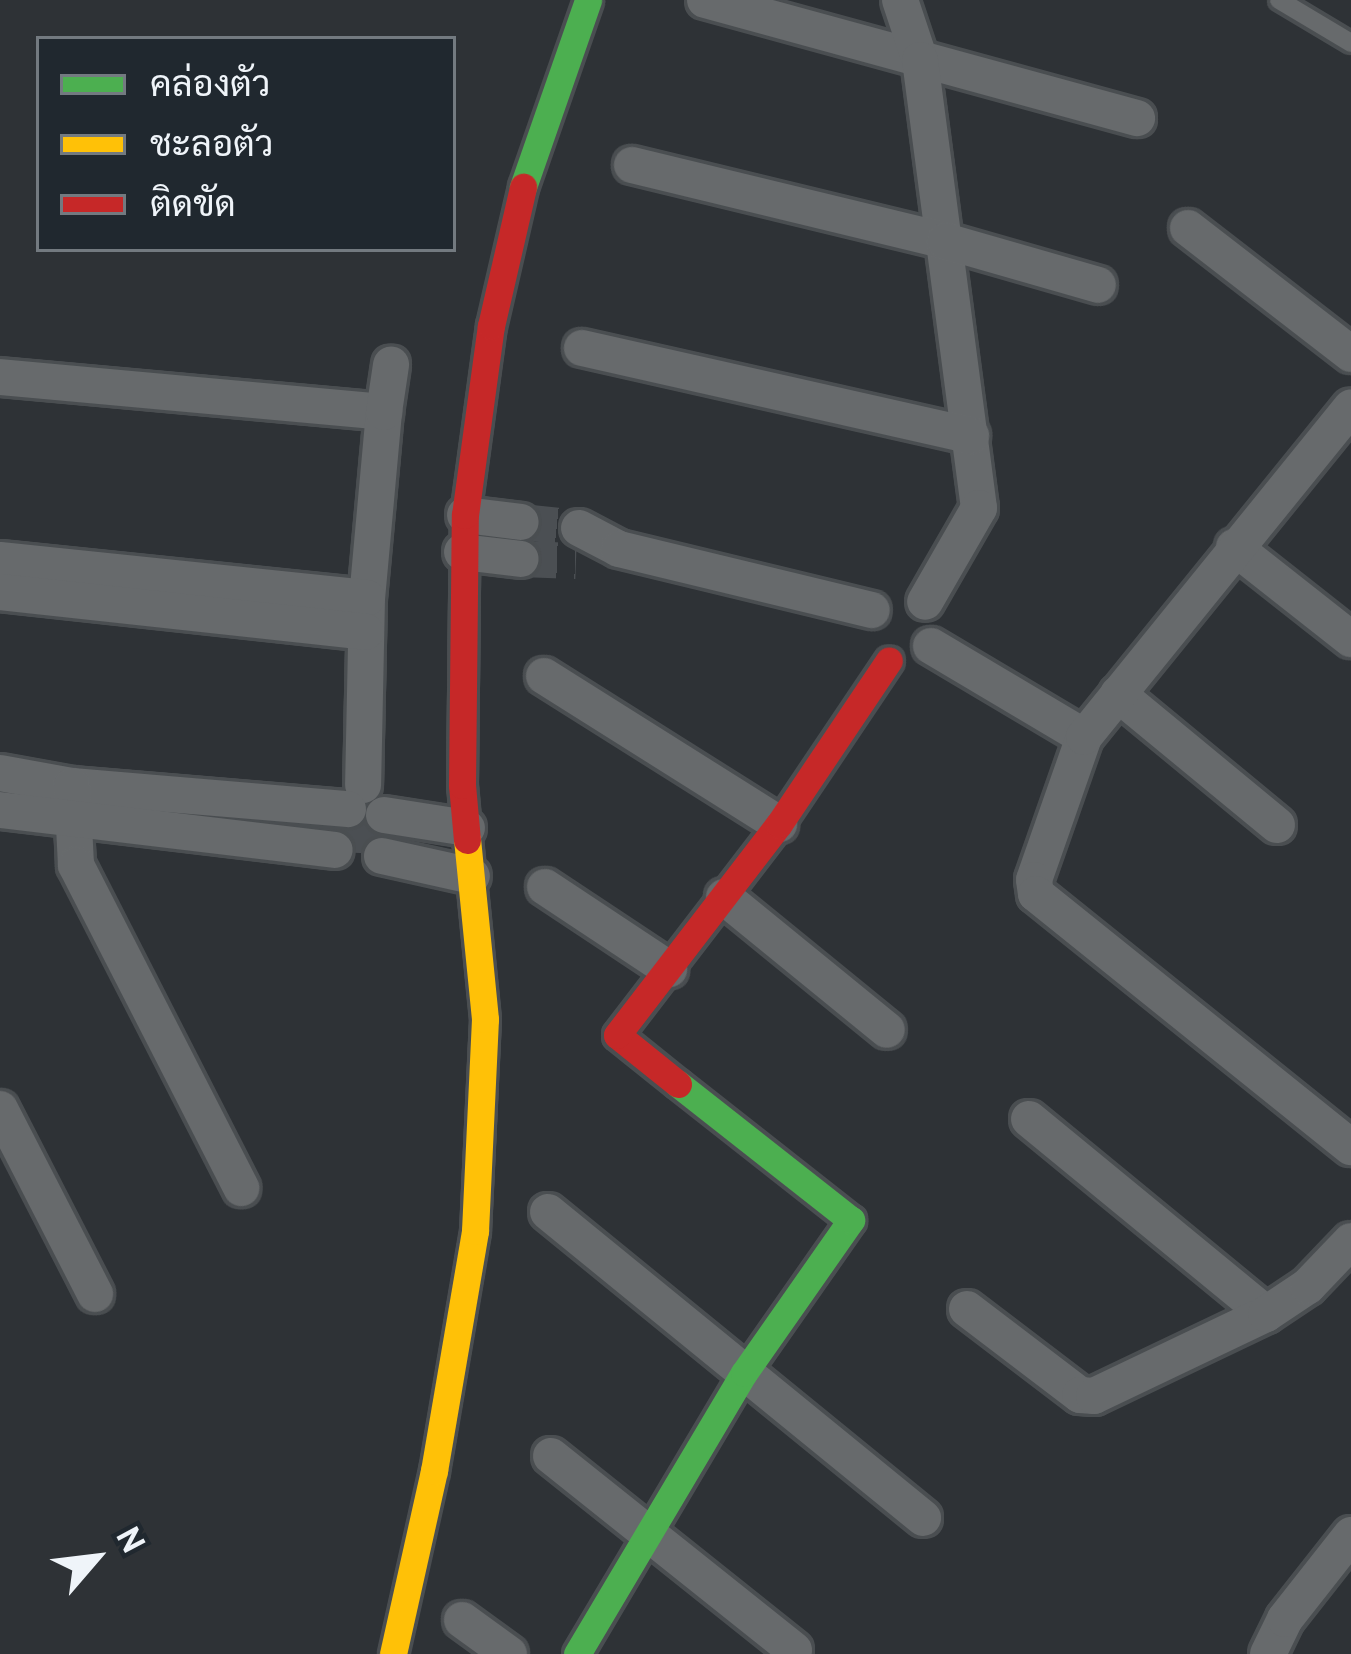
<!DOCTYPE html>
<meta charset="utf-8">
<style>
body{margin:0}
#map{position:relative;width:1351px;height:1654px;overflow:hidden;background:#2e3236;font-family:Overpass,Sarabun,sans-serif}
div>[style]{position:absolute}
.street-tunnel>*{height:36px;margin-top:-18px;transform-origin:0;background:repeating-linear-gradient(90deg,#4b4f53 0 36px,transparent 0 54px)}
.roads{filter:drop-shadow(3px 0 #4a4e51) drop-shadow(-3px 0 #4a4e51) drop-shadow(0 3px #4a4e51) drop-shadow(0 -3px #4a4e51)}
.lane>*{height:18px;margin:-9px;padding:0 9px;transform-origin:9px;border-radius:9px;background:#676a6c}
.street>*{height:36px;margin:-18px;padding:0 18px;transform-origin:18px;border-radius:18px;background:#676a6c}
.fast>*{height:27px;margin:-13.5px;padding:0 13.5px;transform-origin:13.5px;border-radius:13.5px;background:#4caf50}
.slow>*{height:27px;margin:-13.5px;padding:0 13.5px;transform-origin:13.5px;border-radius:13.5px;background:#ffc107}
.jam>*{height:27px;margin:-13.5px;padding:0 13.5px;transform-origin:13.5px;border-radius:13.5px;background:#c62828}
span{translate:-50% -50%;white-space:nowrap;text-align:center;line-height:1.15;-webkit-text-stroke:12px #20282f;paint-order:stroke}
.legend{position:absolute;left:36px;top:36px;width:420px;height:216px;box-sizing:border-box;background:#20282f;border:3px solid #737a80;margin:0;padding:15px 21px;list-style:none;font-size:36px;color:#eff4f9}
.legend li{display:flex;align-items:center;gap:24px;height:60px}
.legend b{width:60px;border:3px solid #737a80}
.north{position:absolute;left:36px;top:1498px;width:120px;height:120px;-webkit-text-stroke:9px #20282f;paint-order:stroke;rotate:62deg;font-size:33px;font-weight:700;line-height:48px;text-align:center;color:#eff4f9}
.north::after{content:'';display:block;margin:auto;width:42px;height:54px;background:#eff4f9;clip-path:polygon(50% 0,100% 100%,50% 72%,0 100%)}
</style>
<div id="map">
<div class="street-tunnel">
<i style="left:521px;top:522px;width:58px;rotate:5.9deg"></i>
<i style="left:521px;top:559px;width:55px;rotate:2.1deg"></i>
<i style="left:360px;top:853px;width:68px;rotate:-87.5deg"></i>
</div>
<div class="roads">
<div class="lane">
<i style="left:1279px;top:0;width:84px;rotate:30.8deg"></i>
</div>
<div class="street">
<i style="left:705px;top:0;width:448px;rotate:15.3deg"></i>
<i style="left:900px;top:0;width:63px;rotate:71.6deg"></i>
<i style="left:920px;top:60px;width:452px;rotate:82.5deg"></i>
<i style="left:979px;top:508px;width:108px;rotate:119.9deg"></i>
<i style="left:632px;top:165px;width:322px;rotate:13.6deg"></i>
<i style="left:945px;top:241px;width:159px;rotate:16deg"></i>
<i style="left:1188px;top:228px;width:206px;rotate:37.7deg"></i>
<i style="left:582px;top:348px;width:399px;rotate:12.7deg"></i>
<i style="left:0;top:377px;width:386px;rotate:5.2deg"></i>
<i style="left:384px;top:412px;width:187px;rotate:95.2deg"></i>
<i style="left:367px;top:598px;width:187px;rotate:91.2deg"></i>
<i style="left:384px;top:412px;width:48px;rotate:-81.5deg"></i>
<i style="left:465px;top:515px;width:56px;rotate:7.1deg"></i>
<i style="left:579px;top:528px;width:45px;rotate:27.7deg"></i>
<i style="left:619px;top:549px;width:260px;rotate:13.6deg"></i>
<i style="left:1234px;top:547px;width:149px;rotate:38.2deg"></i>
<i style="left:462px;top:552px;width:59px;rotate:6.8deg"></i>
<i style="left:0;top:560px;width:369px;rotate:5.9deg"></i>
<i style="left:0;top:592px;width:368px;rotate:6.2deg"></i>
<i style="left:931px;top:646px;width:178px;rotate:30.7deg"></i>
<i style="left:1084px;top:737px;width:151px;rotate:109.3deg"></i>
<i style="left:1034px;top:880px;width:14px;rotate:82deg"></i>
<i style="left:1036px;top:894px;width:404px;rotate:38.8deg"></i>
<i style="left:544px;top:676px;width:278px;rotate:32.2deg"></i>
<i style="left:1118px;top:694px;width:206px;rotate:39.5deg"></i>
<i style="left:1084px;top:737px;width:424px;rotate:-51deg"></i>
<i style="left:0;top:773px;width:73px;rotate:10.2deg"></i>
<i style="left:72px;top:786px;width:277px;rotate:4.8deg"></i>
<i style="left:72px;top:786px;width:79px;rotate:87.1deg"></i>
<i style="left:76px;top:865px;width:363px;rotate:62.9deg"></i>
<i style="left:0;top:810px;width:337px;rotate:6.8deg"></i>
<i style="left:384px;top:815px;width:84px;rotate:8.9deg"></i>
<i style="left:382px;top:856px;width:92px;rotate:12.5deg"></i>
<i style="left:545px;top:887px;width:149px;rotate:33.5deg"></i>
<i style="left:724px;top:897px;width:210px;rotate:39.2deg"></i>
<i style="left:0;top:1109px;width:208px;rotate:62.8deg"></i>
<i style="left:1029px;top:1119px;width:307px;rotate:39.4deg"></i>
<i style="left:548px;top:1212px;width:484px;rotate:39.2deg"></i>
<i style="left:967px;top:1309px;width:142px;rotate:37.3deg"></i>
<i style="left:1080px;top:1395px;width:14px;rotate:4deg"></i>
<i style="left:1094px;top:1396px;width:191px;rotate:-25.5deg"></i>
<i style="left:1266px;top:1314px;width:50px;rotate:-33.7deg"></i>
<i style="left:1308px;top:1286px;width:62px;rotate:-46.3deg"></i>
<i style="left:551px;top:1456px;width:311px;rotate:38.6deg"></i>
<i style="left:462px;top:1620px;width:58px;rotate:35.9deg"></i>
<i style="left:1268px;top:1654px;width:39px;rotate:-64deg"></i>
<i style="left:1285px;top:1619px;width:107px;rotate:-51.8deg"></i>
</div>
<div class="fast">
<i style="left:523px;top:187px;width:198px;rotate:-70.8deg"></i>
<i style="left:577px;top:1654px;width:327px;rotate:-59.3deg"></i>
<i style="left:744px;top:1373px;width:187px;rotate:-55deg"></i>
<i style="left:851px;top:1220px;width:220px;rotate:-141.8deg"></i>
</div>
<div class="slow">
<i style="left:393px;top:1654px;width:188px;rotate:-77.4deg"></i>
<i style="left:434px;top:1471px;width:243px;rotate:-80.3deg"></i>
<i style="left:475px;top:1231px;width:212px;rotate:-87.3deg"></i>
<i style="left:485px;top:1019px;width:180px;rotate:-95.7deg"></i>
</div>
<div class="jam">
<i style="left:467px;top:840px;width:55px;rotate:-95.2deg"></i>
<i style="left:462px;top:785px;width:270px;rotate:-89.4deg"></i>
<i style="left:465px;top:515px;width:191px;rotate:-82.2deg"></i>
<i style="left:491px;top:326px;width:143px;rotate:-77deg"></i>
<i style="left:678px;top:1084px;width:78px;rotate:-141.2deg"></i>
<i style="left:617px;top:1035px;width:266px;rotate:-52.5deg"></i>
<i style="left:779px;top:824px;width:197px;rotate:-56.1deg"></i>
</div>
</div>
<ul class="legend">
<li><b style="height:15px;background:#4caf50"></b>คล่องตัว</li>
<li><b style="height:15px;background:#ffc107"></b>ชะลอตัว</li>
<li><b style="height:15px;background:#c62828"></b>ติดขัด</li>
</ul>
<div class="north">N</div>
</div>
